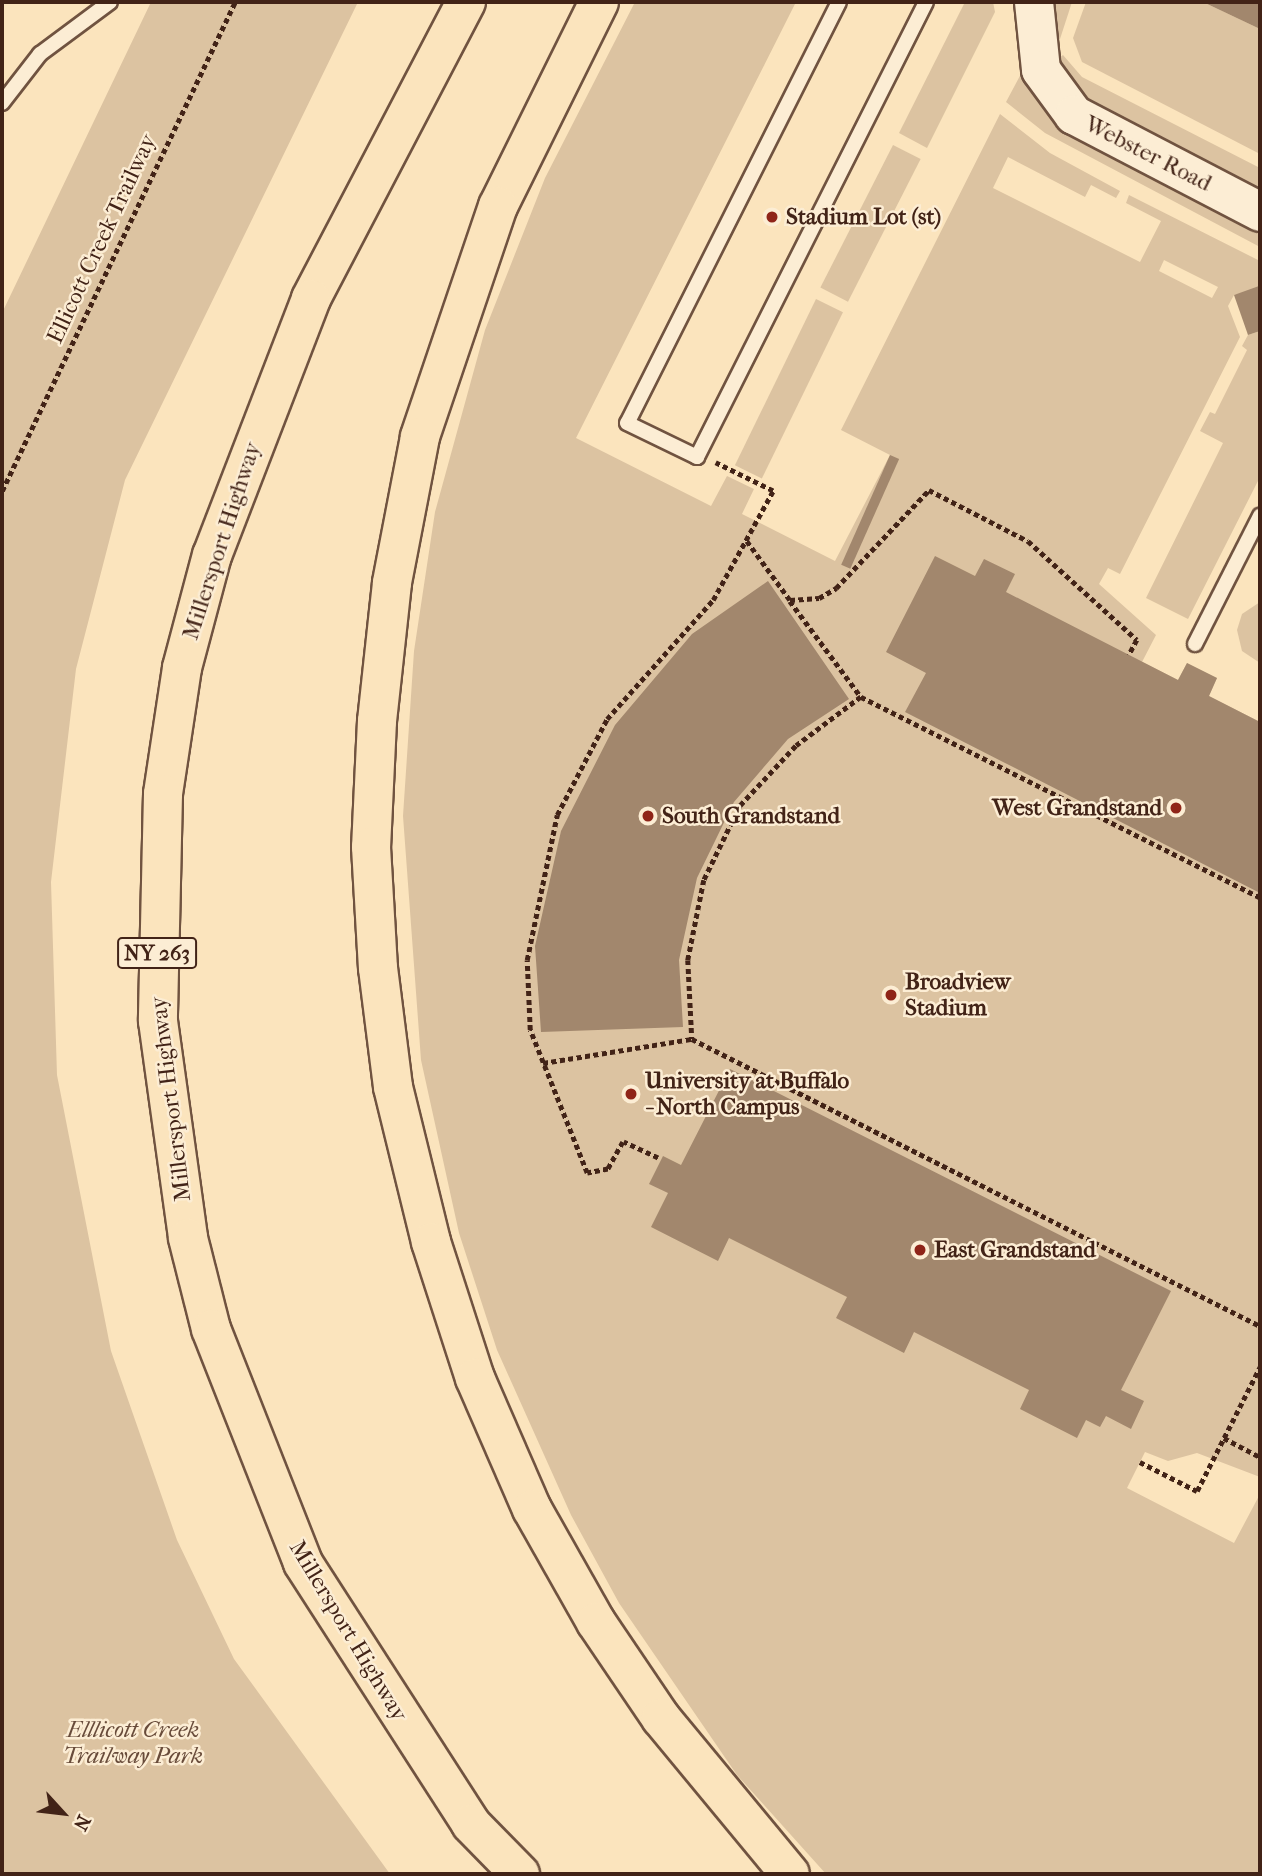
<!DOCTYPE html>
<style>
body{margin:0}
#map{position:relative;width:1262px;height:1876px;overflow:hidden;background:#fbe4bd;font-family:"IM FELL French Canon",serif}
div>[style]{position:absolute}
.green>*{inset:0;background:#dcc3a1;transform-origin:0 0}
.building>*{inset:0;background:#a2876d;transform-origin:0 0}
.path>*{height:4.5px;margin-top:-2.25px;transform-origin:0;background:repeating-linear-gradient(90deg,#422317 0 5px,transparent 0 8.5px)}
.roads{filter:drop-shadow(2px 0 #705340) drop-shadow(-2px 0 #705340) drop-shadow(0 2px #705340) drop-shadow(0 -2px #705340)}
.lane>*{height:14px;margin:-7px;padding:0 7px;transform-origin:7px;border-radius:7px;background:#fcedd4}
.secondary>*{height:38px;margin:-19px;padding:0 19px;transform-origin:19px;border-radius:19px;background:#fcedd4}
.primary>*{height:38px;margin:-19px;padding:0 19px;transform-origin:19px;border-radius:19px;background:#fbe4bd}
.dots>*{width:19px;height:19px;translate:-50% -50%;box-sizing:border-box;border:4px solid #fcedd4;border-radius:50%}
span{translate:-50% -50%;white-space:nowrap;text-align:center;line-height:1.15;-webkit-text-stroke:5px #fcedd4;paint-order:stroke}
.shield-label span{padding:2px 5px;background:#fcedd4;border:2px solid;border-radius:5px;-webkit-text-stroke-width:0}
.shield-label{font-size:21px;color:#422317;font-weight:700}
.street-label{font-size:23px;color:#422317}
.poi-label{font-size:23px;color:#422317;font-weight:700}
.left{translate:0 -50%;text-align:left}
.right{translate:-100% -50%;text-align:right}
.park-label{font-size:23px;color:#684b3a;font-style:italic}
.frame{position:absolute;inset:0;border:4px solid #422317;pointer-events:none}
.north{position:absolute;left:28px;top:1778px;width:70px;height:70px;-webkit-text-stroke:5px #fcedd4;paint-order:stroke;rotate:117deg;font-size:19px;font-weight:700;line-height:28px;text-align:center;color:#422317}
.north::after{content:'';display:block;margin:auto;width:24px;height:32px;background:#422317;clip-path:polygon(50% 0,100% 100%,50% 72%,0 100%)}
</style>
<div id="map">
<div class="green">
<i style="clip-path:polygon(151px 2px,358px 2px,125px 480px,76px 669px,51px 882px,57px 1075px,111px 1351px,177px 1540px,234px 1659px,390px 1874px,2px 1874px,2px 313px)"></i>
<i style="clip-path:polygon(evenodd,635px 2px,796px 2px,576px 438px,711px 506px,727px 476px,754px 489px,742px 514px,835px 561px,890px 455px,841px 430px,1000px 114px,1050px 153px,1120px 191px,1116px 198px,1091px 185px,1085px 197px,1008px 157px,993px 188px,1140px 262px,1161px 221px,1126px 203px,1129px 195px,1260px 261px,1260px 289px,1234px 295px,1228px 306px,1240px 337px,1120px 574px,1108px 568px,1099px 584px,1156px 635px,1142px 662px,1178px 680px,1187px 663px,1217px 678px,1209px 696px,1260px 722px,1260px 1477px,1197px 1453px,1168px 1461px,1145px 1452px,1127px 1488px,1234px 1543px,1260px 1494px,1260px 1874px,826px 1874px,737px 1775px,619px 1603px,571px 1515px,497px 1350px,459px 1233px,421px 1060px,403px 816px,414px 651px,435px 512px,485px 330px,545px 178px,635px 2px,1164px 260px,1218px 287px,1212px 298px,1159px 271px,1164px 260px)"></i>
<i style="clip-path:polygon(965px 2px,993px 2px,995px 12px,927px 148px,899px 133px)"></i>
<i style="clip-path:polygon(1055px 2px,1072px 2px,1060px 39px,1053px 36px)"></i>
<i style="clip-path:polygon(1086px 2px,1203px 2px,1260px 29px,1260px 154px,1082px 62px,1073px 38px)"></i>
<i style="clip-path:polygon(1063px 55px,1082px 77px,1260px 168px,1260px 193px,1093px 108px,1057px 60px)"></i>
<i style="clip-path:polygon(1022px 72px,1059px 123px,1260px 228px,1260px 247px,1045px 133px,1006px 102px)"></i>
<i style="left:893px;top:145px;width:31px;height:160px;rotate:27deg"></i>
<i style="left:816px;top:299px;width:30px;height:185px;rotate:26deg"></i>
<i style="clip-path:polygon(1260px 331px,1260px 477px,1188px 619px,1146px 598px,1223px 443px,1200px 431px,1210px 412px,1215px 414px,1247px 350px,1242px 346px,1248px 335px)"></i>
<i style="clip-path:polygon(1260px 602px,1260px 663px,1242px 651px,1237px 630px,1242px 614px)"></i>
</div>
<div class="building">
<i style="clip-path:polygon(1203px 2px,1260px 2px,1260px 29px)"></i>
<i style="clip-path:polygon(1259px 286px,1260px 331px,1248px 335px,1234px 295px)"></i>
<i style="left:890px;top:455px;width:10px;height:120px;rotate:24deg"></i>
<i style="clip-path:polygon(935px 556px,975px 576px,984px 559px,1015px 574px,1006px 592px,1178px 680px,1187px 663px,1217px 678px,1209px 696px,1260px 722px,1260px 893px,905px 712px,926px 673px,886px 652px)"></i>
<i style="clip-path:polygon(768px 581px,849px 699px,788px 739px,734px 802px,697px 878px,679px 960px,683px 1027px,541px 1032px,535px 946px,561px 831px,615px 725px,692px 634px)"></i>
<i style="clip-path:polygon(730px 1069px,1171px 1291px,1121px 1390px,1144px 1401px,1131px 1429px,1106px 1416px,1100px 1427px,1086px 1420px,1077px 1438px,1020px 1409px,1029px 1390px,914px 1332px,904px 1353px,836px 1318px,847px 1297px,729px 1238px,718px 1261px,651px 1227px,668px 1193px,649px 1184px,663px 1156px,681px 1165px)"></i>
</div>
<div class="path">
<i style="left:2px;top:491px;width:542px;rotate:-64.52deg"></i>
<i style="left:747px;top:541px;width:73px;rotate:53.9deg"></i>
<i style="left:790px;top:600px;width:29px;rotate:-4deg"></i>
<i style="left:819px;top:598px;width:20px;rotate:-30deg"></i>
<i style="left:836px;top:588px;width:135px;rotate:-46.5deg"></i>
<i style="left:929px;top:490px;width:111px;rotate:27.3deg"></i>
<i style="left:1028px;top:541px;width:147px;rotate:42.2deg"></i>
<i style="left:1137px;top:640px;width:17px;rotate:118deg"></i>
<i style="left:790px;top:601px;width:119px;rotate:53.5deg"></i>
<i style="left:1260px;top:898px;width:447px;rotate:-153.3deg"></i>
<i style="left:861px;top:697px;width:81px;rotate:143deg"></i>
<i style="left:796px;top:746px;width:82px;rotate:133deg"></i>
<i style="left:740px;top:806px;width:82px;rotate:115.9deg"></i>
<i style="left:704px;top:880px;width:82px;rotate:101.3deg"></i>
<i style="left:688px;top:960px;width:79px;rotate:87.1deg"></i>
<i style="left:692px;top:1039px;width:636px;rotate:26.81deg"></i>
<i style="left:543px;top:1063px;width:151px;rotate:-9.2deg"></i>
<i style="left:658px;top:1158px;width:38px;rotate:-155deg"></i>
<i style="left:623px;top:1142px;width:31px;rotate:119deg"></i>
<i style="left:608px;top:1169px;width:21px;rotate:169deg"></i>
<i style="left:587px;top:1173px;width:154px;rotate:-111.7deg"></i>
<i style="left:530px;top:1030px;width:70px;rotate:-92.5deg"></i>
<i style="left:527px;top:960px;width:148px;rotate:-78.3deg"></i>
<i style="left:557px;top:815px;width:108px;rotate:-62.5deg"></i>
<i style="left:607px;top:719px;width:159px;rotate:-48.3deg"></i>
<i style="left:713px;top:600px;width:124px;rotate:-61.2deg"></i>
<i style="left:773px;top:491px;width:64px;rotate:-153.8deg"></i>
<i style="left:1224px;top:1438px;width:41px;rotate:27.8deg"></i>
<i style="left:1140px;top:1462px;width:64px;rotate:27deg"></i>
<i style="left:1197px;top:1491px;width:139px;rotate:-63.1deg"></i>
</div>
<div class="roads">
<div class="lane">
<i style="left:839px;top:2px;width:471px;rotate:116.7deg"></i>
<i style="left:627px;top:423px;width:78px;rotate:25.9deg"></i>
<i style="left:697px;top:457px;width:509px;rotate:-63.28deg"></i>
<i style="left:2px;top:103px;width:62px;rotate:-52.2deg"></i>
<i style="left:40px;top:54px;width:87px;rotate:-36.6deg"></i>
<i style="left:1195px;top:644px;width:144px;rotate:-63.1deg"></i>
</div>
<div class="secondary">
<i style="left:1034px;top:2px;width:68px;rotate:84.1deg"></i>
<i style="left:1041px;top:70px;width:56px;rotate:53.7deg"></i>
<i style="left:1074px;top:115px;width:210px;rotate:27.5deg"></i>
</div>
<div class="primary">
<i style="left:466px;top:2px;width:335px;rotate:117.6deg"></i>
<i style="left:311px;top:299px;width:274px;rotate:111.1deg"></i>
<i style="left:212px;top:555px;width:117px;rotate:104.9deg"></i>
<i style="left:182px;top:668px;width:127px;rotate:98.6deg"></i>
<i style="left:163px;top:794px;width:227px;rotate:91.3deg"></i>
<i style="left:158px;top:1021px;width:219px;rotate:82.1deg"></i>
<i style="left:188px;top:1238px;width:94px;rotate:75.8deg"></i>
<i style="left:211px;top:1329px;width:251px;rotate:68.5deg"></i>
<i style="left:303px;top:1563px;width:310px;rotate:57.2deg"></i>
<i style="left:471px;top:1824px;width:70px;rotate:45.6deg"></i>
<i style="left:599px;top:2px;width:228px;rotate:116.3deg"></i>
<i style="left:498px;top:206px;width:244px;rotate:108.7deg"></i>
<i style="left:420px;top:437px;width:149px;rotate:100.9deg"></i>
<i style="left:392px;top:583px;width:139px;rotate:96.2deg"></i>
<i style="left:377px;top:721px;width:126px;rotate:92.7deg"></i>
<i style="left:371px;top:847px;width:121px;rotate:86.7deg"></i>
<i style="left:378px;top:968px;width:120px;rotate:82.8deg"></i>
<i style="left:393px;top:1087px;width:160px;rotate:76.2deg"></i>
<i style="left:431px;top:1242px;width:143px;rotate:72.1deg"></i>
<i style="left:475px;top:1378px;width:143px;rotate:66.5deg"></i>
<i style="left:532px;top:1509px;width:130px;rotate:60.5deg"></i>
<i style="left:596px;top:1622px;width:116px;rotate:55.9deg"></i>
<i style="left:661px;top:1718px;width:202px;rotate:50.4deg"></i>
</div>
</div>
<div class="dots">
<i style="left:772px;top:217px;background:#8f2418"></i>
<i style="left:1176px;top:808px;background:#8f2418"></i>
<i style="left:648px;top:816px;background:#8f2418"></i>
<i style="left:891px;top:995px;background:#8f2418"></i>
<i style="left:631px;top:1094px;background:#8f2418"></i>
<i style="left:920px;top:1250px;background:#8f2418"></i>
</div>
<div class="shield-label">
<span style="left:157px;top:953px">NY 263</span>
</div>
<div class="street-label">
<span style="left:1148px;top:154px;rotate:27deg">Webster Road</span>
<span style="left:102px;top:239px;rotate:-65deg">Ellicott Creek Trailway</span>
<span style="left:222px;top:541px;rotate:-72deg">Millersport Highway</span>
<span style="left:171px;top:1099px;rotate:-97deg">Millersport Highway</span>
<span style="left:348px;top:1631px;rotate:59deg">Millersport Highway</span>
</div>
<div class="poi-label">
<span class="left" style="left:786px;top:217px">Stadium Lot (st)</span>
<span class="right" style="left:1162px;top:808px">West Grandstand</span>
<span class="left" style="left:662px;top:816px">South Grandstand</span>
<span class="left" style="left:905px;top:995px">Broadview<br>Stadium</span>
<span class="left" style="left:645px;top:1094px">University at Buffalo<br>- North Campus</span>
<span class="left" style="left:934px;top:1250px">East Grandstand</span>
</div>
<div class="park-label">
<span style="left:133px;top:1743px">Elllicott Creek<br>Trailway Park</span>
</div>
<div class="frame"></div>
<div class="north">N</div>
</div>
